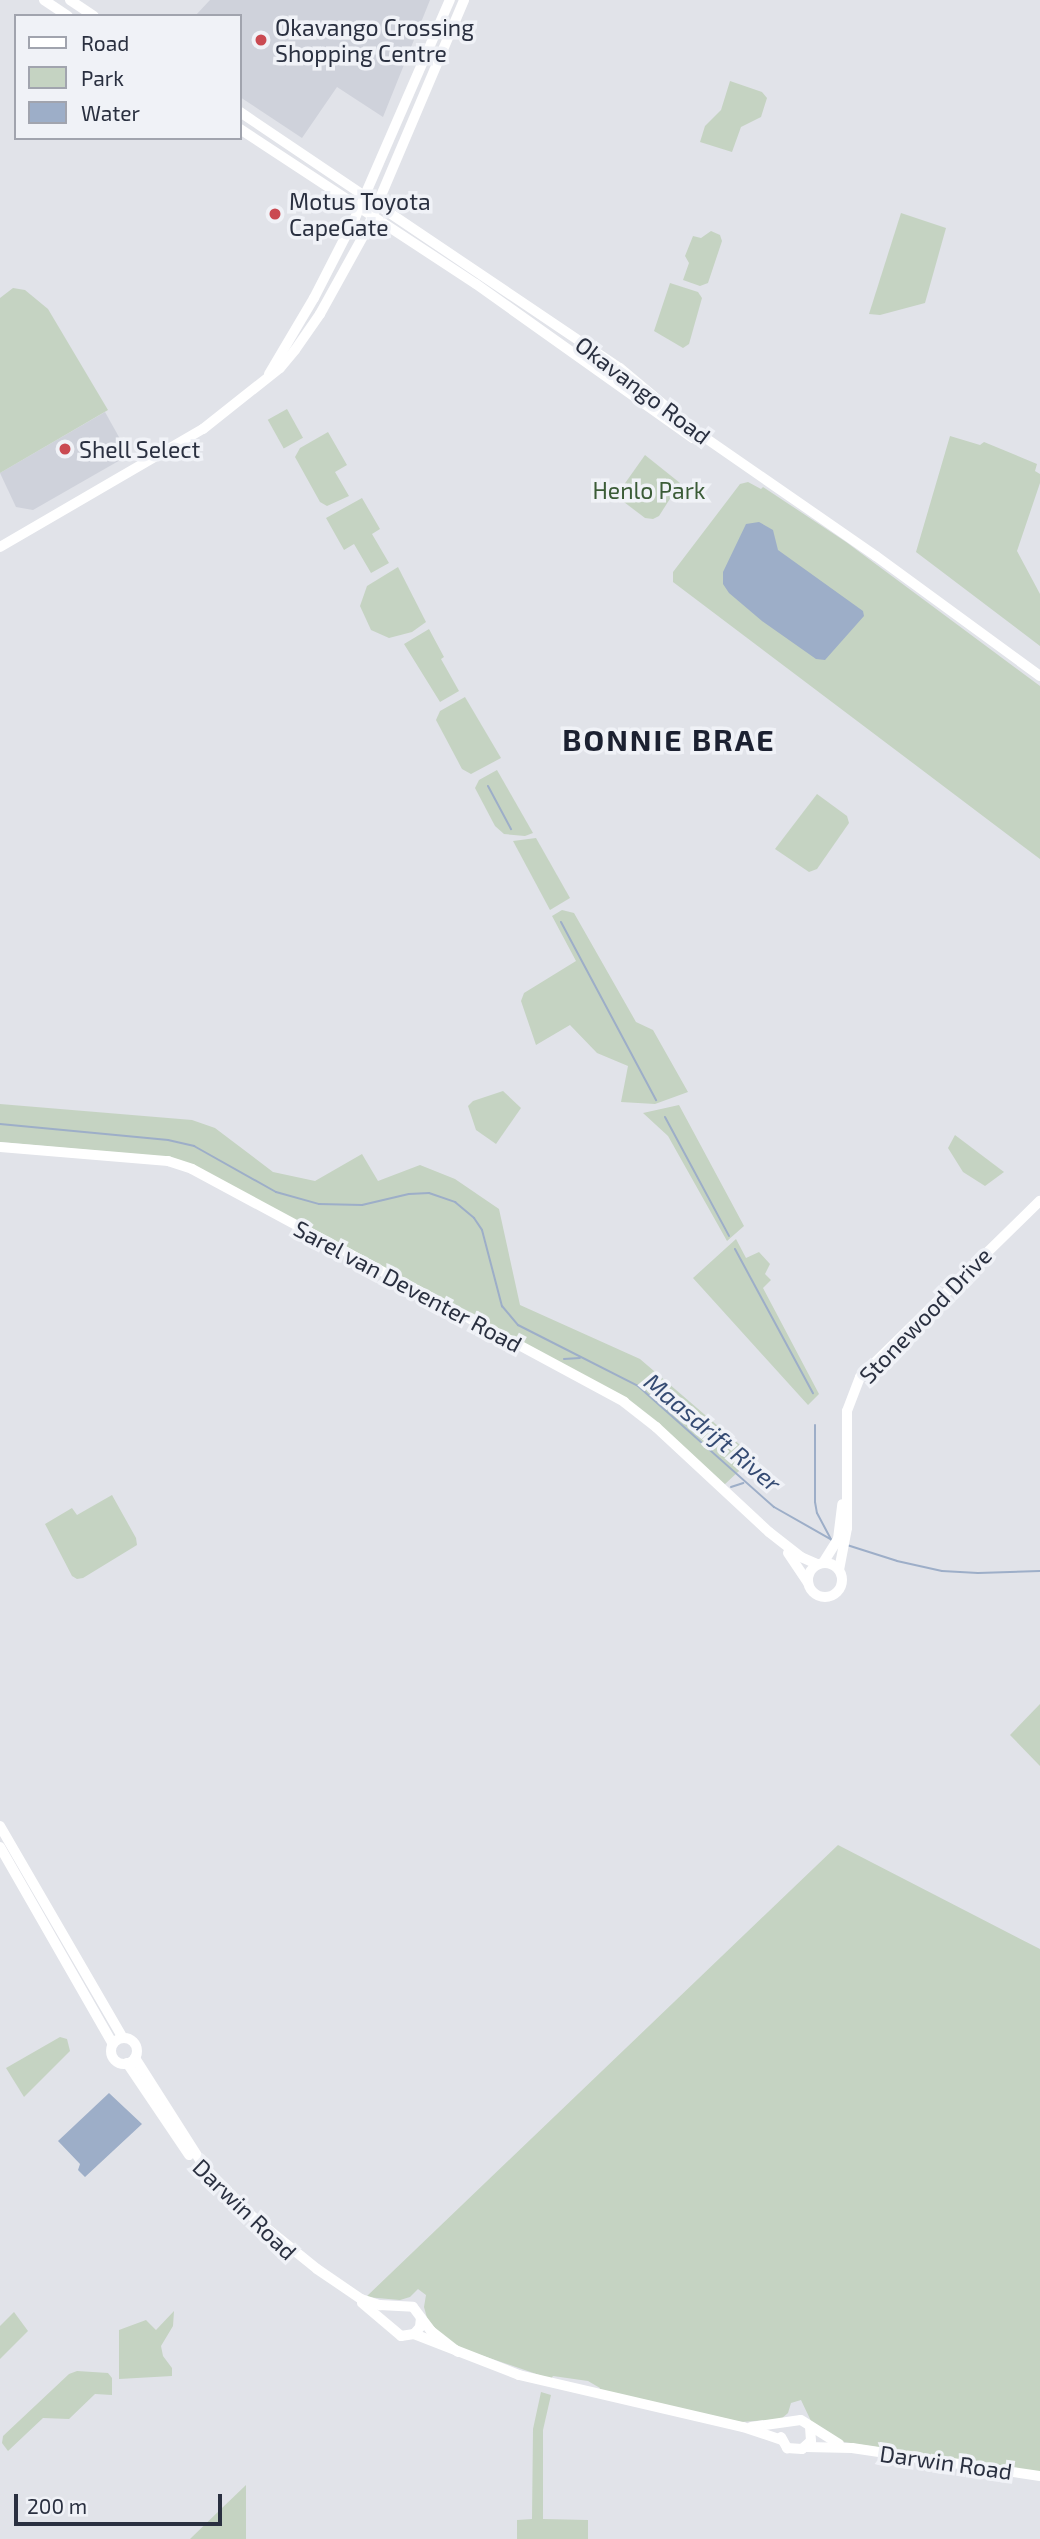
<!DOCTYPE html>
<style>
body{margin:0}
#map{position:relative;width:1040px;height:2539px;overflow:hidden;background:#e1e3e9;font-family:"Exo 2",sans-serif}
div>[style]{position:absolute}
.built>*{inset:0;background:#cfd2db}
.green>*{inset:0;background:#c5d3c2;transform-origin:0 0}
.water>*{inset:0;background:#9daec8}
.stream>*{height:2px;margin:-1px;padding:0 1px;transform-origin:1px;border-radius:1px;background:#9daec8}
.secondary>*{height:10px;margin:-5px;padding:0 5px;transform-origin:5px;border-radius:5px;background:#fff}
.secondary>.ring{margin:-5px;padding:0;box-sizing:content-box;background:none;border:10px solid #fff;border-radius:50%}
.dots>*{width:19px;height:19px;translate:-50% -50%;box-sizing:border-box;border:4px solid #f0f2f7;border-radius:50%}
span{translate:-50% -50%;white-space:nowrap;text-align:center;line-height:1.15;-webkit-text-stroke:7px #f0f2f7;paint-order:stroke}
.poi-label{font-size:23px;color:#2a3040}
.left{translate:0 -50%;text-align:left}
.street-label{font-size:23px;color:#2a3040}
.park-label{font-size:23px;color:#3b5c37}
.water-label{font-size:24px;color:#354b73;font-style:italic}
.district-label{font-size:30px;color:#1c2131;font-weight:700;letter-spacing:2px}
.legend{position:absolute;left:14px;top:14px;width:228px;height:126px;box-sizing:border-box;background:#f0f2f7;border:2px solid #a1a4ae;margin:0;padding:9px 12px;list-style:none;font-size:21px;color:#2a3040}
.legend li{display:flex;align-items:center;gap:14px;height:35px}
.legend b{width:35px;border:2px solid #a1a4ae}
.scale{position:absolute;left:14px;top:2494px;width:208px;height:32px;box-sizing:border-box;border:4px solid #2a3040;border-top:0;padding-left:9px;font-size:21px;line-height:24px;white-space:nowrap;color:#2a3040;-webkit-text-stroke:5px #f0f2f7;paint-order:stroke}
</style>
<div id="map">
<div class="built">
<i style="clip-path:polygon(210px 0,430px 0,383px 117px,337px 87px,302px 138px,240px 97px,240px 16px,195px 16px)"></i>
<i style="clip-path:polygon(105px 412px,129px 455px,33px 510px,16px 507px,0 473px)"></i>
</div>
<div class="green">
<i style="clip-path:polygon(730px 81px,762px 92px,767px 98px,761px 117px,741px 127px,732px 152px,700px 142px,705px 126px,721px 110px)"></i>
<i style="clip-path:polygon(901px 213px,946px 228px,925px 303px,880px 315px,869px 314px)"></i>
<i style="clip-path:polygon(711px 231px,720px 235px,722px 241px,708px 283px,700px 286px,683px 280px,689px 263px,685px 256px,693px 236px,701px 238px)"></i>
<i style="clip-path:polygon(670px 283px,698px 292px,702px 298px,689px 344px,683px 348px,654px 331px)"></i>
<i style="clip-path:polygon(13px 288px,25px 290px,48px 309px,108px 410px,0 473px,0 298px)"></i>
<i style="left:287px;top:409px;width:33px;height:22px;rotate:61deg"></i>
<i style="clip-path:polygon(328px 432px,347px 465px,335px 472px,349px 496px,327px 506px,320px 502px,295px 457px,300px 448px)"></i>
<i style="clip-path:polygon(950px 436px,980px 445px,984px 442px,1037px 464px,1035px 471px,1040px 474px,1040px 483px,1017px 551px,1040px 594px,1040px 646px,916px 552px)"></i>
<i style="clip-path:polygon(645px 455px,680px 483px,659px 516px,653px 519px,645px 518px,616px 496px)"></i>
<i style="clip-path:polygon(748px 482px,761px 489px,763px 487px,846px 542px,1040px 686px,1040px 859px,673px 582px,673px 572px,740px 484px)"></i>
<i style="clip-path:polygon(362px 498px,380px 529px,372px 534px,389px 563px,371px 573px,354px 544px,344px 550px,326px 518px)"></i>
<i style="clip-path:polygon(398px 567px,426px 622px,412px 632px,389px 638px,371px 630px,360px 606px,367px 586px)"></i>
<i style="clip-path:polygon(429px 629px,444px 657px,441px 659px,459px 691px,440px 702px,404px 644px)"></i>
<i style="clip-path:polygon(465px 697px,501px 758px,471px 774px,462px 769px,436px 720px,440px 711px)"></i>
<i style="clip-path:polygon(497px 770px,533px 833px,525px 836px,504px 834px,495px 826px,475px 788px,479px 780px)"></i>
<i style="clip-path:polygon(817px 794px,847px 816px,849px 823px,817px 869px,809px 872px,775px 849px)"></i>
<i style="clip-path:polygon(536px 838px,570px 898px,550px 910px,513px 841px)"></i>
<i style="clip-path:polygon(562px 910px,574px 913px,636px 1022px,653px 1030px,688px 1092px,655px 1104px,621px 1102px,628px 1066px,597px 1053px,570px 1025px,536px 1045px,521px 1001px,524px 993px,576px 961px,552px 916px)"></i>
<i style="clip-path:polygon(503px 1091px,521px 1108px,496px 1144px,476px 1130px,468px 1106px,473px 1101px)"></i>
<i style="clip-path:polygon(0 1104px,192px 1120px,215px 1128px,273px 1172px,315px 1181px,362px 1154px,378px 1181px,420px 1165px,455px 1179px,499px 1209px,520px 1305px,640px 1359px,754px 1457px,724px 1485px,649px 1416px,193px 1165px,168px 1157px,0 1142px)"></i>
<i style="clip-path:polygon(679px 1105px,744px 1226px,727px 1241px,668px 1136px,643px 1113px)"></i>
<i style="clip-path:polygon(955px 1135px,1004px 1172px,985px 1186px,963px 1172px,948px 1148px)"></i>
<i style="clip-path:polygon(736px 1239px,746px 1258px,759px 1252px,770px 1264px,765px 1274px,771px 1280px,763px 1288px,819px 1394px,808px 1405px,693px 1278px)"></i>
<i style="clip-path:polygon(112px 1495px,136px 1538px,137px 1545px,83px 1578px,77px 1579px,72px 1576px,45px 1524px,72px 1508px,77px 1515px)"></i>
<i style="clip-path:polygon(1040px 1704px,1040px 1766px,1010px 1735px)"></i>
<i style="clip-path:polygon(838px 1845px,1040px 1949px,1040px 2472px,844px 2442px,811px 2421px,801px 2400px,791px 2403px,788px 2413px,781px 2419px,741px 2422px,599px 2390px,600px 2388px,588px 2381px,553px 2376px,551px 2379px,463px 2349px,441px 2336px,427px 2318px,424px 2307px,426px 2295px,418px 2289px,410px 2297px,400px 2300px,366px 2297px)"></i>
<i style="clip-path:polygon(60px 2037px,67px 2039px,70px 2051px,24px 2097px,6px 2068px)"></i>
<i style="clip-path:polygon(174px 2311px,173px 2326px,161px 2346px,163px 2356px,172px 2368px,172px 2376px,119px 2379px,119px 2330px,146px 2320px,156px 2330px)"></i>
<i style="clip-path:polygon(14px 2312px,28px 2331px,0 2359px,0 2326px)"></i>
<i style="clip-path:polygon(77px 2371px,108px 2373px,112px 2378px,112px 2395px,95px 2394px,69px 2419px,43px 2418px,8px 2451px,2px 2443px,3px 2436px,69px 2374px)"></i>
<i style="clip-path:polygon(541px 2392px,551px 2395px,543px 2430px,543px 2519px,588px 2520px,588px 2539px,517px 2539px,517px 2520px,532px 2519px,533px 2429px)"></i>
<i style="clip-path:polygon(246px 2485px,246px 2539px,190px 2539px,222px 2508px)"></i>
</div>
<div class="water">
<i style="clip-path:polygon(759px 522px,773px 530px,778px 550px,863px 611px,864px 616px,825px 660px,816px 659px,762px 621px,729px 593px,723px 584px,723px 572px,746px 524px)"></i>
<i style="clip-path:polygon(109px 2093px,142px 2124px,85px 2177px,78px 2170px,80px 2164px,58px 2141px)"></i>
</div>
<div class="stream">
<i style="left:488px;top:786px;width:49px;rotate:61.9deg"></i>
<i style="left:561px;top:922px;width:202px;rotate:61.9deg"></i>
<i style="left:665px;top:1117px;width:135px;rotate:61.7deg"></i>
<i style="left:0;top:1124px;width:169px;rotate:5.4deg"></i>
<i style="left:168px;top:1140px;width:27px;rotate:13deg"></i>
<i style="left:194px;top:1146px;width:94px;rotate:29.3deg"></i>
<i style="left:276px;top:1192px;width:45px;rotate:15.6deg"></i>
<i style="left:319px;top:1204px;width:43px;rotate:1.3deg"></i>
<i style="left:362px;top:1205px;width:48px;rotate:-13.2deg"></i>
<i style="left:409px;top:1194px;width:20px;rotate:-3deg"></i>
<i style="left:429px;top:1193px;width:28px;rotate:19deg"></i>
<i style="left:455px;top:1202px;width:25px;rotate:40deg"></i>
<i style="left:474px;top:1218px;width:14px;rotate:56deg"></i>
<i style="left:482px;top:1230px;width:79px;rotate:75.3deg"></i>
<i style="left:502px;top:1306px;width:25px;rotate:50deg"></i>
<i style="left:518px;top:1325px;width:135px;rotate:26.9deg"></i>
<i style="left:638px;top:1386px;width:182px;rotate:41.7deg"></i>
<i style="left:774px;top:1507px;width:67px;rotate:29.6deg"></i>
<i style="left:735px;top:1249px;width:164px;rotate:61.6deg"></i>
<i style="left:564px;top:1359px;width:16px;rotate:-4deg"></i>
<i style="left:815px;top:1425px;width:77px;rotate:90deg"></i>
<i style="left:815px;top:1502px;width:11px;rotate:80deg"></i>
<i style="left:817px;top:1513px;width:30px;rotate:62deg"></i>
<i style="left:731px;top:1487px;width:13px;rotate:-18deg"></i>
<i style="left:847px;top:1545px;width:52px;rotate:17.7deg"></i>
<i style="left:897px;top:1561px;width:46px;rotate:12.5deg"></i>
<i style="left:942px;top:1571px;width:36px;rotate:3deg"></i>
<i style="left:978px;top:1573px;width:62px;rotate:-1.8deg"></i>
</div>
<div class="secondary">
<i style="left:44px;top:0;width:29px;rotate:34deg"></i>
<i style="left:70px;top:0;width:29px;rotate:34deg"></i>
<i style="left:240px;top:112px;width:458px;rotate:34deg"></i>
<i style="left:620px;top:368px;width:97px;rotate:40deg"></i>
<i style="left:694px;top:430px;width:221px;rotate:34.7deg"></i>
<i style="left:876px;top:556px;width:203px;rotate:36.2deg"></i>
<i style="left:240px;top:129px;width:282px;rotate:33.3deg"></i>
<i style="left:476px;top:284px;width:266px;rotate:35.4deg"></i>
<i style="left:269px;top:374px;width:88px;rotate:-59.4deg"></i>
<i style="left:314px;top:298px;width:90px;rotate:-62.9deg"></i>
<i style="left:355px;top:218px;width:238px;rotate:-66.5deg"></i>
<i style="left:0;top:547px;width:235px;rotate:-30.2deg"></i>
<i style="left:203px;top:429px;width:98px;rotate:-38.4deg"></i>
<i style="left:280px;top:368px;width:23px;rotate:-50deg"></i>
<i style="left:295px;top:350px;width:44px;rotate:-55.2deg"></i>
<i style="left:320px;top:314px;width:95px;rotate:-61deg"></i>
<i style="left:366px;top:231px;width:251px;rotate:-67deg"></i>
<i style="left:0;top:1147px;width:169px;rotate:4.8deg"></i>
<i style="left:168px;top:1161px;width:25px;rotate:18deg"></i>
<i style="left:192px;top:1169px;width:491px;rotate:28.3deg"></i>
<i style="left:624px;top:1402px;width:41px;rotate:38deg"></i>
<i style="left:656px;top:1427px;width:154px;rotate:42.9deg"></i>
<i style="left:769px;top:1532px;width:41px;rotate:38deg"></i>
<i style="left:801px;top:1557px;width:17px;rotate:24deg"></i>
<i style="left:788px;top:1553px;width:36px;rotate:56deg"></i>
<i class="ring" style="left:808px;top:1563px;width:24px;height:24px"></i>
<i style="left:823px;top:1563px;width:28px;rotate:-58deg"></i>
<i style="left:838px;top:1539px;width:35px;rotate:-83deg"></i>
<i style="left:839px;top:1570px;width:43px;rotate:-79.2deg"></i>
<i style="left:847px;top:1528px;width:117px;rotate:-90deg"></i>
<i style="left:847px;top:1411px;width:36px;rotate:-69deg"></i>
<i style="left:860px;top:1377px;width:252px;rotate:-44.4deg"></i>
<i style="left:0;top:1826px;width:245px;rotate:59.9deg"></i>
<i style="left:0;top:1847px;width:227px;rotate:60.2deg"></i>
<i class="ring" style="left:111px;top:2038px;width:16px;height:16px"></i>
<i style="left:135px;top:2058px;width:130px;rotate:57.5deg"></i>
<i style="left:205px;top:2168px;width:70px;rotate:45.6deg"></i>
<i style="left:254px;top:2218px;width:81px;rotate:39deg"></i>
<i style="left:317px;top:2269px;width:53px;rotate:34.3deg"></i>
<i style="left:361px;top:2299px;width:20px;rotate:18deg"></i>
<i style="left:380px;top:2305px;width:33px;rotate:3deg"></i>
<i style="left:413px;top:2307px;width:30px;rotate:53deg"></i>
<i style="left:431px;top:2331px;width:34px;rotate:38deg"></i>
<i style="left:127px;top:2063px;width:111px;rotate:56deg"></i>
<i style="left:362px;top:2303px;width:51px;rotate:40.2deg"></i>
<i style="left:401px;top:2336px;width:13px;rotate:-9deg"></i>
<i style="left:414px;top:2334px;width:9px;rotate:-49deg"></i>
<i style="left:420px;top:2327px;width:9px;rotate:-84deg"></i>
<i style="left:414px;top:2334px;width:113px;rotate:21.3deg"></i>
<i style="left:519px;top:2375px;width:230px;rotate:13.1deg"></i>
<i style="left:743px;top:2427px;width:41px;rotate:18.4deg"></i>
<i style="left:751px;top:2427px;width:50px;rotate:-8deg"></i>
<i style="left:801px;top:2420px;width:45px;rotate:32.3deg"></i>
<i style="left:781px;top:2437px;width:13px;rotate:61deg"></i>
<i style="left:787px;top:2448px;width:15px;rotate:4deg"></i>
<i style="left:802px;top:2449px;width:12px;rotate:-42deg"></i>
<i style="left:811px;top:2441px;width:13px;rotate:-94deg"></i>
<i style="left:806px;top:2447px;width:46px;rotate:1.2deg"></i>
<i style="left:852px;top:2448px;width:190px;rotate:8.5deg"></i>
</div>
<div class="dots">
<i style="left:261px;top:40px;background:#ca4a52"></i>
<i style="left:275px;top:214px;background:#ca4a52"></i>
<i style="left:65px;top:449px;background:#ca4a52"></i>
</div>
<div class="poi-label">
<span class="left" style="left:275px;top:40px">Okavango Crossing<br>Shopping Centre</span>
<span class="left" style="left:289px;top:214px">Motus Toyota<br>CapeGate</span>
<span class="left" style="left:79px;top:449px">Shell Select</span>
</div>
<div class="street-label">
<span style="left:643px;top:390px;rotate:37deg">Okavango Road</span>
<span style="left:408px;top:1286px;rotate:28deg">Sarel van Deventer Road</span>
<span style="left:925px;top:1315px;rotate:-46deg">Stonewood Drive</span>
<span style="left:245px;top:2209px;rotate:44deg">Darwin Road</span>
<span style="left:946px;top:2462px;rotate:8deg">Darwin Road</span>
</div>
<div class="park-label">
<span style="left:649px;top:490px">Henlo Park</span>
</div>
<div class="water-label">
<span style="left:713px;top:1432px;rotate:40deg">Maasdrift River</span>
</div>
<div class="district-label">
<span style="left:669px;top:739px">BONNIE BRAE</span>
</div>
<ul class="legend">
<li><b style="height:9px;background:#fff"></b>Road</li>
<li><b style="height:19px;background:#c5d3c2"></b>Park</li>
<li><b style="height:19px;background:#9daec8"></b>Water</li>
</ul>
<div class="scale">200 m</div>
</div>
